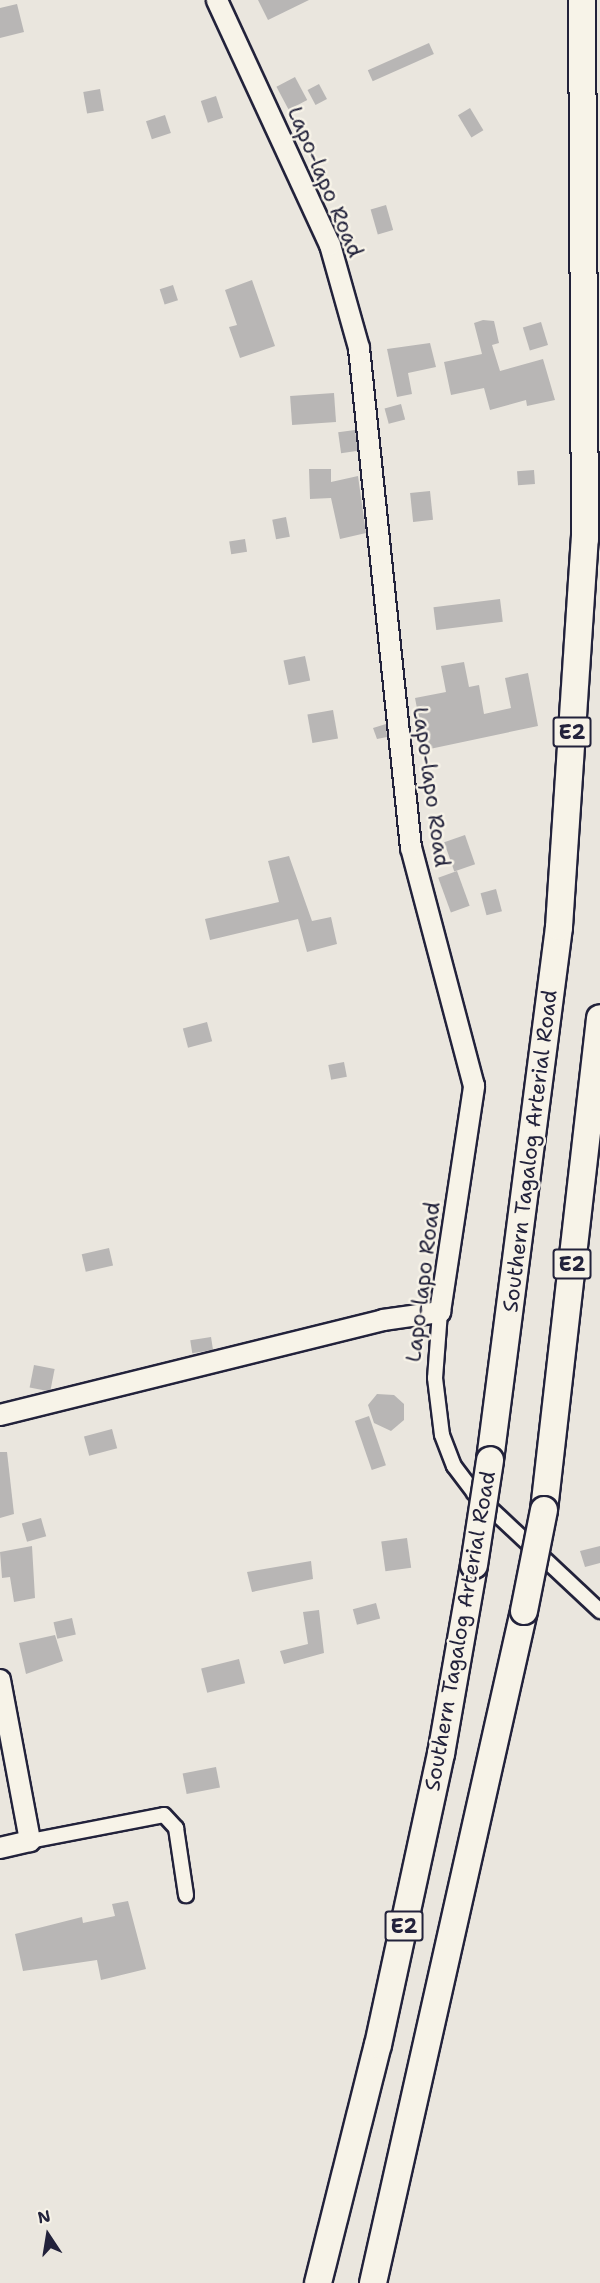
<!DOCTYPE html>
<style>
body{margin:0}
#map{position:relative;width:600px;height:2283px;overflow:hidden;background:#eae6de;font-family:"Shantell Sans",sans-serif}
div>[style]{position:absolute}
.building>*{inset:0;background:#b8b6b5;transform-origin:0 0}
.roads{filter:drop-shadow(2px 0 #22223b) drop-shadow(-2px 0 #22223b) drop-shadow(0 2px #22223b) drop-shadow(0 -2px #22223b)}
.street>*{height:14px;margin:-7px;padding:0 7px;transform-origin:7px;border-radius:7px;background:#f7f3e8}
.secondary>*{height:20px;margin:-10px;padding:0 10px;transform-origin:10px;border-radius:10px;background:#f7f3e8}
.highway>*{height:26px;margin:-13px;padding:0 13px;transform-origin:13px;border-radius:13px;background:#f7f3e8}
.bridges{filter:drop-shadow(2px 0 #22223b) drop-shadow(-2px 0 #22223b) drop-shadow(0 2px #22223b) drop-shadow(0 -2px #22223b)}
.highway-bridge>*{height:26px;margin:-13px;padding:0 13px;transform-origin:13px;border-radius:13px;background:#f7f3e8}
span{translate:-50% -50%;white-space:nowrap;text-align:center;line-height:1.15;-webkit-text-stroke:5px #f7f3e8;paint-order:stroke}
.shield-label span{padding:2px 4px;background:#f7f3e8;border:2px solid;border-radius:4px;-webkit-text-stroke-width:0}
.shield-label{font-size:20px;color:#22223b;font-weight:700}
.street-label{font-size:21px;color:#22223b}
.north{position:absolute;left:18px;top:2205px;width:60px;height:60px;-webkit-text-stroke:4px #f7f3e8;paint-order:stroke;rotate:348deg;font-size:16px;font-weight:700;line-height:24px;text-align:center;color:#22223b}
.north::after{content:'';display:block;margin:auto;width:21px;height:27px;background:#22223b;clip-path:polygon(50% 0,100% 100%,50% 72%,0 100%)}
</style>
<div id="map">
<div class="building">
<i style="clip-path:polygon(258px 0,309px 0,268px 20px)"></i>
<i style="clip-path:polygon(17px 4px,24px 32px,0 38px,0 8px)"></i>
<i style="left:429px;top:43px;width:12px;height:67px;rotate:66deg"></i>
<i style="left:295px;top:77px;width:26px;height:21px;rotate:62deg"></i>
<i style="left:319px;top:84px;width:17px;height:13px;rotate:62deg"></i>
<i style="left:100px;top:89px;width:22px;height:17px;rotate:80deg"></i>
<i style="left:216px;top:96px;width:23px;height:16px;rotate:72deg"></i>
<i style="left:470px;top:108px;width:26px;height:14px;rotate:59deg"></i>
<i style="left:165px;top:115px;width:19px;height:20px;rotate:72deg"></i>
<i style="left:386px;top:205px;width:26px;height:16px;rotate:74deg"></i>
<i style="clip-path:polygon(252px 280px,275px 346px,240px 358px,229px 327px,237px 325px,225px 290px)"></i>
<i style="left:173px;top:285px;width:16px;height:14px;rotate:72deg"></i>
<i style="clip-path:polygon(483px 320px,494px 321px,499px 343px,492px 345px,500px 371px,543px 359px,555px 400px,527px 406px,526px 400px,490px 410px,484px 388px,451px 395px,444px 362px,482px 354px,474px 323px)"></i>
<i style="left:541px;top:322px;width:24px;height:19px;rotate:73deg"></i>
<i style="clip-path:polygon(430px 343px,436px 367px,408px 373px,412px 394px,397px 397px,387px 349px)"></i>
<i style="left:334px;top:393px;width:29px;height:44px;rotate:86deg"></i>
<i style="left:401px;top:404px;width:16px;height:17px;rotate:75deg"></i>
<i style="left:355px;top:430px;width:21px;height:17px;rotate:82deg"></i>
<i style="clip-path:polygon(309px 469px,331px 469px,331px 482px,358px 476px,366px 533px,340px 539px,331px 498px,310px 499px)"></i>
<i style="left:534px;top:470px;width:14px;height:17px;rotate:86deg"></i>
<i style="left:430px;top:491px;width:29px;height:20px;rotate:84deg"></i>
<i style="left:286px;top:517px;width:20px;height:14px;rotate:79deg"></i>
<i style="left:245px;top:539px;width:13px;height:16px;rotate:81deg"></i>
<i style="left:500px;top:599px;width:23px;height:67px;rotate:83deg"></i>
<i style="left:305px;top:656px;width:25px;height:22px;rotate:78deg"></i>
<i style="clip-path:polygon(464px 662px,469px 687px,479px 685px,484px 714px,511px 708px,505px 678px,528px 673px,538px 726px,425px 750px,415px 698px,446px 692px,441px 666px)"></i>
<i style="left:333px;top:710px;width:29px;height:26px;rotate:80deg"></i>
<i style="clip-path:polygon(386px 724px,387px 737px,377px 739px,373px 728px)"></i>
<i style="left:465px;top:835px;width:31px;height:22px;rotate:71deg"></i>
<i style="clip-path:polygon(289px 856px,312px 921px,331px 917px,337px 944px,307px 952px,298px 919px,210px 940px,205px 919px,279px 902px,268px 861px)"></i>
<i style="left:457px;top:871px;width:37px;height:20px;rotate:70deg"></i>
<i style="left:496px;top:889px;width:23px;height:16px;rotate:75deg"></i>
<i style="left:207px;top:1022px;width:20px;height:25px;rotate:75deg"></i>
<i style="left:344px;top:1062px;width:15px;height:16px;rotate:79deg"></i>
<i style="left:109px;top:1248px;width:18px;height:28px;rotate:77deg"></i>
<i style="left:211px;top:1337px;width:13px;height:21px;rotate:81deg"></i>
<i style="left:34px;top:1365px;width:21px;height:23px;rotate:11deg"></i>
<i style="clip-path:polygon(377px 1394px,394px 1395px,404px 1404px,404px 1420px,391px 1431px,374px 1423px,368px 1405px)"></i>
<i style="left:369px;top:1416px;width:52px;height:15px;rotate:71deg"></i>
<i style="left:112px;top:1429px;width:20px;height:29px;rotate:75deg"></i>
<i style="clip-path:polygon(0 1452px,7px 1452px,14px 1514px,0 1518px)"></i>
<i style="left:41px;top:1518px;width:19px;height:20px;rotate:74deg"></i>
<i style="left:407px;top:1538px;width:30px;height:26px;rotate:82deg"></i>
<i style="clip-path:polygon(32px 1546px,35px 1598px,14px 1602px,10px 1577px,2px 1578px,0 1552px)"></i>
<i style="clip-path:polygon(600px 1546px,600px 1563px,585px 1567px,580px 1551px)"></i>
<i style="clip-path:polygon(311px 1561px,313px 1579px,252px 1592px,247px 1572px)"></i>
<i style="left:376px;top:1603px;width:16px;height:24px;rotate:75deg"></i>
<i style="clip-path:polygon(319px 1610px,324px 1653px,284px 1664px,280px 1651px,308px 1644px,303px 1612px)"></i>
<i style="left:72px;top:1618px;width:17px;height:19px;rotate:77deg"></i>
<i style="clip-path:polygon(55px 1635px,63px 1661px,26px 1674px,19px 1643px)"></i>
<i style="left:239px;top:1659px;width:25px;height:39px;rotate:76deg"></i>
<i style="left:216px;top:1767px;width:21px;height:34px;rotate:79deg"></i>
<i style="clip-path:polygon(128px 1901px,146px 1969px,101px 1980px,97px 1960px,23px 1971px,15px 1934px,82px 1917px,83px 1923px,115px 1916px,112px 1904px)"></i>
</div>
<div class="roads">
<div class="street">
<i style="left:440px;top:1312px;width:66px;rotate:94.3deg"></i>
<i style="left:435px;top:1378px;width:57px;rotate:83deg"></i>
<i style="left:442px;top:1435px;width:33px;rotate:69deg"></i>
<i style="left:454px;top:1466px;width:34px;rotate:53deg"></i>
<i style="left:474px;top:1493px;width:173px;rotate:43.1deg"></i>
<i style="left:30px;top:1841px;width:136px;rotate:-11deg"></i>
<i style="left:164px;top:1815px;width:18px;rotate:47deg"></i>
<i style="left:176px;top:1828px;width:68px;rotate:81.5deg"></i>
</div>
<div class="secondary">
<i style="left:0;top:1415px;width:395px;rotate:-13.9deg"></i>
<i style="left:383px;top:1320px;width:58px;rotate:-8deg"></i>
<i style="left:440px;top:1312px;width:229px;rotate:-81.4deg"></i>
<i style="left:474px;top:1086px;width:246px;rotate:-104.8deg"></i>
<i style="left:411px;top:848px;width:503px;rotate:-95.94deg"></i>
<i style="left:359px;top:348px;width:107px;rotate:-105.7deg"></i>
<i style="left:330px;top:245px;width:270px;rotate:-114.8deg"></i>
<i style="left:0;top:1680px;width:164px;rotate:79.4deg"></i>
<i style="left:30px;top:1841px;width:31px;rotate:167deg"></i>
</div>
<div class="highway">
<i style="left:490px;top:1460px;width:537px;rotate:-82.62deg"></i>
<i style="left:559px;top:927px;width:389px;rotate:-86.2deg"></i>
<i style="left:585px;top:539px;width:539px;rotate:-90.32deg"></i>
<i style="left:544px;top:1510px;width:495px;rotate:-83.5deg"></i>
<i style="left:318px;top:2283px;width:245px;rotate:-75.9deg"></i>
<i style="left:378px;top:2045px;width:298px;rotate:-77.8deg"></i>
<i style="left:441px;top:1754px;width:192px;rotate:-80.1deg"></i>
<i style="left:373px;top:2283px;width:689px;rotate:-77.34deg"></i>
</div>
</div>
<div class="bridges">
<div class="highway-bridge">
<i style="left:474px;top:1565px;width:106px;rotate:-81.3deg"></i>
<i style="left:524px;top:1611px;width:103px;rotate:-78.8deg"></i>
</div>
</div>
<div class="shield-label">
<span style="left:572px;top:732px">E2</span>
<span style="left:572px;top:1264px">E2</span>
<span style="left:404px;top:1926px">E2</span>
</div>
<div class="street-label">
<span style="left:325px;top:182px;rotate:67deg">Lapo-lapo Road</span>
<span style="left:431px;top:787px;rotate:82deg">Lapo-lapo Road</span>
<span style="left:530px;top:1151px;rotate:-83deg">Southern Tagalog Arterial Road</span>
<span style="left:423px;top:1282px;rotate:-83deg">Lapo-lapo Road</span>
<span style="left:460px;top:1631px;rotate:-80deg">Southern Tagalog Arterial Road</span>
</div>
<div class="north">N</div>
</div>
